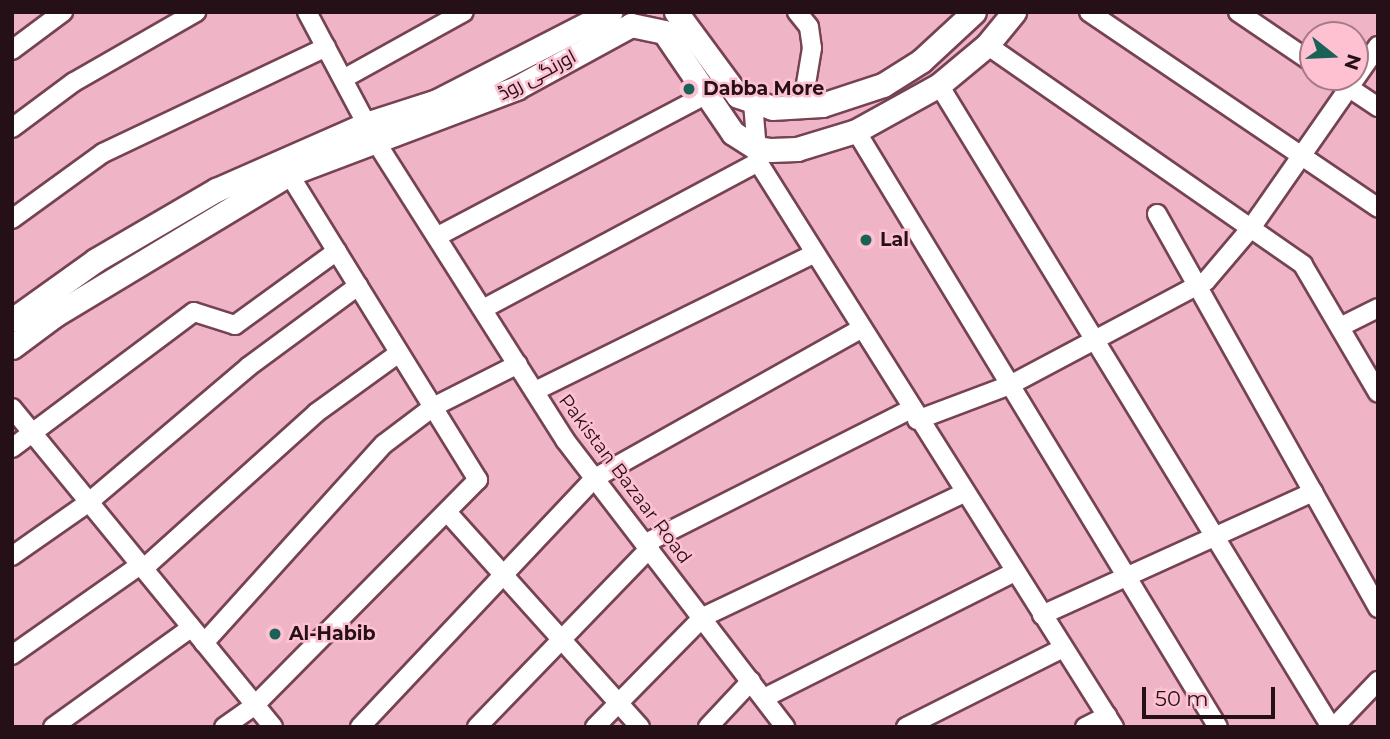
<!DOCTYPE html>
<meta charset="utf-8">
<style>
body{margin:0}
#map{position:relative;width:1390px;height:739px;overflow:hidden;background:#efb4c6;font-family:Montserrat,Cairo,sans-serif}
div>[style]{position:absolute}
.roads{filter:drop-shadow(2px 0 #754353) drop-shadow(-2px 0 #754353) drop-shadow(0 2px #754353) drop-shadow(0 -2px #754353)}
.minor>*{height:18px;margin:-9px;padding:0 9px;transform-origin:9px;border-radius:9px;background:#fff}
.major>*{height:23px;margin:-11.5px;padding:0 11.5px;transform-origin:11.5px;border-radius:11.5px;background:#fff}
.dots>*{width:19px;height:19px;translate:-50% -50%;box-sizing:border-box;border:4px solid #fdc1d2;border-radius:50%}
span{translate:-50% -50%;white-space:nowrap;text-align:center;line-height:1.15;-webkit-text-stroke:5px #fdc1d2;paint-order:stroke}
.street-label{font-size:19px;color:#251017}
.poi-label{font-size:19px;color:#251017;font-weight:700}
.left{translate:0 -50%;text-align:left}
.frame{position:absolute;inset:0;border:14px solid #251017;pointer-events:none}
.north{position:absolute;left:1299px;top:21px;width:70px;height:70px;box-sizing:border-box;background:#fdc1d2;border:2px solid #a77a87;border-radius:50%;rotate:108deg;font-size:19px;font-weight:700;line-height:28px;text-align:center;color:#251017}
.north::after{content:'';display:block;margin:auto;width:24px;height:32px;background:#1b6256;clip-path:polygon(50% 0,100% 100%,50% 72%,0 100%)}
.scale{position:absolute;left:1142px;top:687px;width:133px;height:32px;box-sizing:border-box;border:4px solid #251017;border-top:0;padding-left:9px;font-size:21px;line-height:24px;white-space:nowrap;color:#251017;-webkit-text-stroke:5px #fdc1d2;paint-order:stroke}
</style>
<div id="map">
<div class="roads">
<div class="minor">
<i style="left:307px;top:12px;width:147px;rotate:62deg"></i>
<i style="left:376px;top:142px;width:353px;rotate:57.6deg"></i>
<i style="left:565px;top:440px;width:362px;rotate:52.5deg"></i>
<i style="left:797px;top:12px;width:19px;rotate:51deg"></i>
<i style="left:809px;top:27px;width:21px;rotate:82deg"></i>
<i style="left:812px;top:48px;width:61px;rotate:99.5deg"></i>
<i style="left:1089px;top:12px;width:349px;rotate:34.1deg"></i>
<i style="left:1238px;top:12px;width:91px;rotate:34.2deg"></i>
<i style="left:987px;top:45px;width:385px;rotate:34.8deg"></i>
<i style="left:1303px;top:265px;width:148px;rotate:59.6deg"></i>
<i style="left:12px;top:50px;width:64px;rotate:-36.7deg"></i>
<i style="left:1333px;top:77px;width:54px;rotate:33.7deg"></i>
<i style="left:343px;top:79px;width:138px;rotate:-29deg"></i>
<i style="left:939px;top:85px;width:752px;rotate:58.59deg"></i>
<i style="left:753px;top:103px;width:59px;rotate:85.2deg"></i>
<i style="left:758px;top:162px;width:668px;rotate:57.79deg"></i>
<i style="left:12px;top:128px;width:77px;rotate:-36.6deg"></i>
<i style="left:74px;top:82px;width:141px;rotate:-29.8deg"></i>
<i style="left:856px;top:131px;width:697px;rotate:58.73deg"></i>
<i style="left:1157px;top:214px;width:452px;rotate:60.7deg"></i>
<i style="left:12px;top:219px;width:112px;rotate:-36deg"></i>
<i style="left:103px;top:153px;width:247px;rotate:-25.4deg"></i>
<i style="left:438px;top:236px;width:302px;rotate:-27.8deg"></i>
<i style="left:483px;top:309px;width:312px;rotate:-28.1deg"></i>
<i style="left:1340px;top:327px;width:42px;rotate:-26.6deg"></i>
<i style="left:535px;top:391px;width:312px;rotate:-26.2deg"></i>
<i style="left:12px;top:408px;width:412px;rotate:50.7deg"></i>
<i style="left:917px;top:420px;width:99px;rotate:-20.6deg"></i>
<i style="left:1010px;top:385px;width:222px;rotate:-28deg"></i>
<i style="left:1206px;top:281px;width:70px;rotate:-49.7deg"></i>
<i style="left:1251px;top:228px;width:222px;rotate:-55.1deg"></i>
<i style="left:12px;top:448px;width:227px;rotate:-36.8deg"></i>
<i style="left:194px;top:312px;width:43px;rotate:17.6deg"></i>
<i style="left:235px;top:325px;width:126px;rotate:-36deg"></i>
<i style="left:447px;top:512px;width:289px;rotate:48.1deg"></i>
<i style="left:646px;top:543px;width:297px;rotate:-26.8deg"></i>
<i style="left:12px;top:556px;width:94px;rotate:-35deg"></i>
<i style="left:89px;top:502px;width:209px;rotate:-40.3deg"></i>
<i style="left:248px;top:367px;width:137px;rotate:-36.4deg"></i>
<i style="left:143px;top:569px;width:233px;rotate:-42deg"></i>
<i style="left:316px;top:413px;width:102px;rotate:-35.9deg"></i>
<i style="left:1042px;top:615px;width:298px;rotate:-24.4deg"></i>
<i style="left:204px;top:643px;width:268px;rotate:-47.9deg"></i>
<i style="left:384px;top:444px;width:61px;rotate:-37.1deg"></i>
<i style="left:433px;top:407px;width:95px;rotate:-26.8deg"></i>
<i style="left:12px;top:655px;width:156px;rotate:-35.1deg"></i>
<i style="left:764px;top:698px;width:280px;rotate:-26.7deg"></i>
<i style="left:53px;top:727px;width:170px;rotate:-35.7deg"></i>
<i style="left:224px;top:727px;width:38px;rotate:-35deg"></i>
<i style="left:255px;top:705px;width:317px;rotate:-45.3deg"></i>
<i style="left:478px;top:480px;width:360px;rotate:-121.7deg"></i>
<i style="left:360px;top:727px;width:342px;rotate:-46.7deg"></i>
<i style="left:595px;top:478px;width:305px;rotate:-29.3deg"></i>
<i style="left:477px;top:727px;width:249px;rotate:-46deg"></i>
<i style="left:595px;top:727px;width:154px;rotate:-45.5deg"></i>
<i style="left:703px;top:617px;width:289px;rotate:-25.4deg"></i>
<i style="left:708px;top:727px;width:63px;rotate:-46.9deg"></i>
<i style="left:906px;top:727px;width:176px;rotate:-26.7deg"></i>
<i style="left:1085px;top:727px;width:25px;rotate:-27deg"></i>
<i style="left:1334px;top:727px;width:64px;rotate:-46.3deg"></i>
</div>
<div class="major">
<i style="left:676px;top:12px;width:104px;rotate:53.6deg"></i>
<i style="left:738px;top:96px;width:36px;rotate:19deg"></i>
<i style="left:772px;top:108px;width:50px;rotate:-3.4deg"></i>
<i style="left:822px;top:105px;width:64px;rotate:-18.2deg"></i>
<i style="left:883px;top:85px;width:45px;rotate:-32.3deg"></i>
<i style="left:921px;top:61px;width:72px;rotate:-42.8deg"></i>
<i style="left:12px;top:320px;width:103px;rotate:-35.5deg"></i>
<i style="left:96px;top:260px;width:139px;rotate:-30.3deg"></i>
<i style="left:216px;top:190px;width:164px;rotate:-23.7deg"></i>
<i style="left:366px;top:124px;width:75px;rotate:-17.9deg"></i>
<i style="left:437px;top:101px;width:195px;rotate:-27.2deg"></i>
<i style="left:12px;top:347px;width:54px;rotate:-36.7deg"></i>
<i style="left:55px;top:315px;width:273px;rotate:-31.1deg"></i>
<i style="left:289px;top:174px;width:243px;rotate:-20.7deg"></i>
<i style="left:516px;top:88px;width:131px;rotate:-28.7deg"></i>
<i style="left:631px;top:25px;width:34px;rotate:12deg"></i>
<i style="left:664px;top:32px;width:122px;rotate:55.7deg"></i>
<i style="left:733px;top:133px;width:27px;rotate:33deg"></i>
<i style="left:756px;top:148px;width:15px;rotate:8deg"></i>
<i style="left:771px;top:150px;width:26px;rotate:-2deg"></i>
<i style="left:797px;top:149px;width:62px;rotate:-17deg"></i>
<i style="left:856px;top:131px;width:95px;rotate:-29deg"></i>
<i style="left:939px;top:85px;width:62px;rotate:-39.8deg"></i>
<i style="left:987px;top:45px;width:43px;rotate:-50.7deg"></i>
</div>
</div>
<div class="dots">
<i style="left:689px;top:89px;background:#1b6256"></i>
<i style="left:866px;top:240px;background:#1b6256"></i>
<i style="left:275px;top:634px;background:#1b6256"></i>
</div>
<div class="street-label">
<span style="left:537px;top:75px;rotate:-28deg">اورنگی روڈ</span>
<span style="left:625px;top:479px;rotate:53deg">Pakistan Bazaar Road</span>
</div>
<div class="poi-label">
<span class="left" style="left:703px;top:89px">Dabba More</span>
<span class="left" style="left:880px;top:240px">Lal</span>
<span class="left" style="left:289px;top:634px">Al-Habib</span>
</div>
<div class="frame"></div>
<div class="north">N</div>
<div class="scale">50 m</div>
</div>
